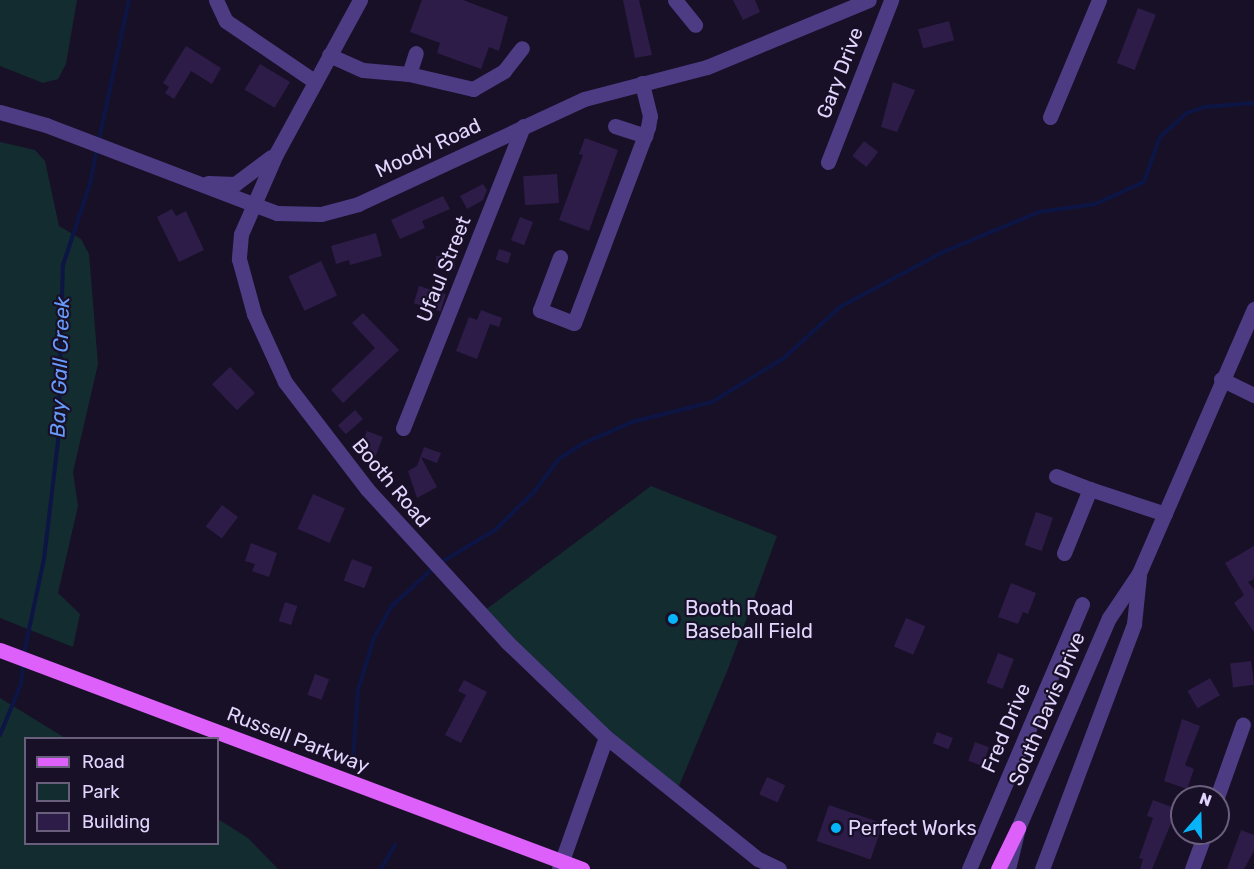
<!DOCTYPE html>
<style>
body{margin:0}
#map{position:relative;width:1254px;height:869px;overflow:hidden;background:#181027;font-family:Rubik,sans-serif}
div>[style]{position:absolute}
.green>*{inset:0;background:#132c30}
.stream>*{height:4px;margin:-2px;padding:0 2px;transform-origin:2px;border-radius:2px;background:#0c1544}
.building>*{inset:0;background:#2d1c47;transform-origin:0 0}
.minor>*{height:15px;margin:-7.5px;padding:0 7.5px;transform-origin:7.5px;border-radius:7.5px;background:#4d3c84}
.major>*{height:15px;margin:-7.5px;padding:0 7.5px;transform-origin:7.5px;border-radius:7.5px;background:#de60fb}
.dots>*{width:16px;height:16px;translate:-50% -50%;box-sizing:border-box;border:3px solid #181027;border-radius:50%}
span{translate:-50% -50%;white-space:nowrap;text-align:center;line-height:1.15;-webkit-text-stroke:4.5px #181027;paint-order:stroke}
.street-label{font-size:20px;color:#e2d6fe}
.poi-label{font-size:20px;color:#e2d6fe}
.left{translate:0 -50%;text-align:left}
.water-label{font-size:21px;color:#679bfb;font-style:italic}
.legend{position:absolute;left:24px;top:737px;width:195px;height:108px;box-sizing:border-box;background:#181027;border:2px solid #695f7d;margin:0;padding:8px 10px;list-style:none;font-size:18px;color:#e2d6fe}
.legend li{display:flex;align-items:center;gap:12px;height:30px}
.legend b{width:30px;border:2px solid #695f7d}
.north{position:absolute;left:1170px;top:785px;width:60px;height:60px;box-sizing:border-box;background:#181027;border:2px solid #695f7d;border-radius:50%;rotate:20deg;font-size:16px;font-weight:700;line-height:24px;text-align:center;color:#e2d6fe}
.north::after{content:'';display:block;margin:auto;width:21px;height:27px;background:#07b4f9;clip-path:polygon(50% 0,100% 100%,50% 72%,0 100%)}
</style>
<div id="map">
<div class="green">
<i style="clip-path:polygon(0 0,77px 0,66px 64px,58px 79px,43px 83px,0 66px)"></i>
<i style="clip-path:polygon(0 142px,35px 150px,45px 161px,59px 226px,81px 239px,89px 254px,98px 364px,73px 472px,78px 506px,58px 593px,80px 614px,73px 647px,0 618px)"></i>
<i style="clip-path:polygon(651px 486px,777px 536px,728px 669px,676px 793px,480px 614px)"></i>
<i style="clip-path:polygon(0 698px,65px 738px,26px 738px,26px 844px,218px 844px,218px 819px,248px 838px,278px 869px,0 869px)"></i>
</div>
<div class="stream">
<i style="left:99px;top:140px;width:143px;rotate:-77.9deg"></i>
<i style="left:440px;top:563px;width:64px;rotate:-31deg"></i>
<i style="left:495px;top:530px;width:54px;rotate:-44.3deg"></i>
<i style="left:534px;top:492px;width:41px;rotate:-52.9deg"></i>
<i style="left:559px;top:459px;width:27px;rotate:-33deg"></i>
<i style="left:582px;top:444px;width:55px;rotate:-23.7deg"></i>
<i style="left:632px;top:422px;width:82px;rotate:-14deg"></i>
<i style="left:712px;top:402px;width:84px;rotate:-31.4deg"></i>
<i style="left:784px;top:358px;width:76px;rotate:-42.3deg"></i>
<i style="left:840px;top:307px;width:117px;rotate:-28.1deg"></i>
<i style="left:943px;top:252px;width:104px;rotate:-22.6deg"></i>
<i style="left:1039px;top:212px;width:57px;rotate:-8.1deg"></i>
<i style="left:1095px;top:204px;width:54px;rotate:-24.2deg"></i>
<i style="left:1144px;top:182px;width:48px;rotate:-70.4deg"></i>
<i style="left:1160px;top:137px;width:36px;rotate:-42deg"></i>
<i style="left:1187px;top:113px;width:18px;rotate:-19deg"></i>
<i style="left:1204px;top:107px;width:50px;rotate:-4.6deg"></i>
<i style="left:24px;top:653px;width:96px;rotate:-78deg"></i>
<i style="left:44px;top:559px;width:119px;rotate:-83.2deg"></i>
<i style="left:58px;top:441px;width:176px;rotate:-88.4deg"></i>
<i style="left:63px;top:265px;width:85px;rotate:-71.6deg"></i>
<i style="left:90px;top:184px;width:38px;rotate:-79deg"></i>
<i style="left:0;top:735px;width:55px;rotate:-67.6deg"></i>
<i style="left:21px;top:684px;width:20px;rotate:-84deg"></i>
<i style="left:353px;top:760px;width:70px;rotate:-85.9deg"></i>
<i style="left:358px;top:690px;width:54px;rotate:-72.9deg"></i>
<i style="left:374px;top:638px;width:37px;rotate:-61deg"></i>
<i style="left:392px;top:606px;width:54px;rotate:-42.8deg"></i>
<i style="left:381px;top:869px;width:28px;rotate:-60deg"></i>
</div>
<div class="building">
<i style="clip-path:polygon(422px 0,463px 0,508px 17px,499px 51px,489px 47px,481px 69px,437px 53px,440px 43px,410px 32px)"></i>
<i style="clip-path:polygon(623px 0,639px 0,652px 55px,635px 58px)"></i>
<i style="clip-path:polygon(733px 0,755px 0,760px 12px,743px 20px)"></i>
<i style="left:1138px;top:8px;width:19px;height:59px;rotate:21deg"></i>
<i style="left:949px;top:21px;width:20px;height:32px;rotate:75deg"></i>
<i style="clip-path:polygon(186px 46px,221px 68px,212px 84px,191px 71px,174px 99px,165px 93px,169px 87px,163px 83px)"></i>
<i style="left:260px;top:64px;width:35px;height:30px;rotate:31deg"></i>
<i style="clip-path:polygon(893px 82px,915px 90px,897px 132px,881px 127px)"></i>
<i style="clip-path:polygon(585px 138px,618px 150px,589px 231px,559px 220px,583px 155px,579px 154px)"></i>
<i style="left:864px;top:141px;width:18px;height:19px;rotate:38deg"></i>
<i style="left:557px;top:174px;width:29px;height:34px;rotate:86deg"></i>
<i style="clip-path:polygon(483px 184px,487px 190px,483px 200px,467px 209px,460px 196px)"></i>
<i style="clip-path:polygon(443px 196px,450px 209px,422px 221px,425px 228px,400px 239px,391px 220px)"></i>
<i style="clip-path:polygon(172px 209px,176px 216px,186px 211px,204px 250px,179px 262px,157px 217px)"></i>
<i style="left:520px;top:217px;width:14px;height:25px;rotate:21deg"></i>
<i style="clip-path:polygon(376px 233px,382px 256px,350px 265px,349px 260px,336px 264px,331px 246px)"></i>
<i style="left:499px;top:249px;width:13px;height:11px;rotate:18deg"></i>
<i style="left:455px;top:256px;width:13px;height:19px;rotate:90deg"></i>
<i style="left:321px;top:261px;width:38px;height:36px;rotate:65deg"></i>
<i style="left:419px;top:286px;width:28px;height:18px;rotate:17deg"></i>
<i style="clip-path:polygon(481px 310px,502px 318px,499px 327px,490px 324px,477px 359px,456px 351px,469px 317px,477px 320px)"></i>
<i style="clip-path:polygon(363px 313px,399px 350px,343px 403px,331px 390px,375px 348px,352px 323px)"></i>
<i style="left:230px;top:367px;width:36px;height:25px;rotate:46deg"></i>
<i style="left:355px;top:410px;width:12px;height:23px;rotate:48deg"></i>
<i style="left:367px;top:431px;width:17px;height:22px;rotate:21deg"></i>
<i style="clip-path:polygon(424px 447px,441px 453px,437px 463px,421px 457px,437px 487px,417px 498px,408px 471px,417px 466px)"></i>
<i style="left:313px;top:494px;width:35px;height:38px;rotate:24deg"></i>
<i style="left:222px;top:505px;width:20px;height:27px;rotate:37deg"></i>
<i style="left:1036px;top:512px;width:18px;height:35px;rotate:19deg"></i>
<i style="clip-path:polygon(251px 543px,277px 553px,269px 577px,252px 571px,255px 564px,245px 561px)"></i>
<i style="clip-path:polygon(1254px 546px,1254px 579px,1248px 582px,1254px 589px,1254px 632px,1234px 603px,1244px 595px,1225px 563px)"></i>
<i style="left:352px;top:559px;width:22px;height:23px;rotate:21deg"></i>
<i style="clip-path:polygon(1011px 583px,1036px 593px,1028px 614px,1023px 612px,1018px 624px,998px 617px)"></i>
<i style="left:285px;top:602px;width:13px;height:20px;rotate:18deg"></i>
<i style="left:906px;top:618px;width:21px;height:31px;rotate:23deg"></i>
<i style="left:998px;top:653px;width:17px;height:32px;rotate:21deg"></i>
<i style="left:1251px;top:661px;width:24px;height:21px;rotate:83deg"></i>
<i style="left:315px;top:674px;width:15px;height:22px;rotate:20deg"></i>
<i style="left:1210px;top:678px;width:20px;height:26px;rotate:60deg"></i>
<i style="clip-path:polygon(464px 680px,487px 692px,461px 743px,445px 735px,466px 695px,458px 691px)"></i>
<i style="clip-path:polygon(1182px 719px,1200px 726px,1185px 765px,1194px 769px,1187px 789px,1164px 781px)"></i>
<i style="left:937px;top:732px;width:17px;height:12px;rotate:21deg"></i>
<i style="left:975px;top:742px;width:15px;height:20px;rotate:20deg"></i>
<i style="left:767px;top:777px;width:20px;height:19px;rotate:24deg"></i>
<i style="clip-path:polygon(1153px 800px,1177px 809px,1152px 869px,1140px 869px,1143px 859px,1139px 858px,1153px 818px,1147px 816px)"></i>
<i style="left:829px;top:805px;width:57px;height:38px;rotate:19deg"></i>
<i style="clip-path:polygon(1241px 830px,1254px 835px,1254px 851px,1244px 869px,1227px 869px)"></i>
</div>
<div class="minor">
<i style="left:216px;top:0;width:23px;rotate:65deg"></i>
<i style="left:226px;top:21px;width:107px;rotate:34.3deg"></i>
<i style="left:360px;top:0;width:175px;rotate:118.6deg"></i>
<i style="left:276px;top:154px;width:87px;rotate:113.6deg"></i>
<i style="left:241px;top:234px;width:25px;rotate:95deg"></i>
<i style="left:239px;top:259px;width:57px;rotate:74.7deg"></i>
<i style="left:254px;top:314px;width:75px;rotate:65.5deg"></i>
<i style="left:285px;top:382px;width:135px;rotate:52.5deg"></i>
<i style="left:367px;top:489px;width:207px;rotate:47.5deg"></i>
<i style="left:507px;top:642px;width:137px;rotate:43.8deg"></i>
<i style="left:606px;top:737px;width:195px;rotate:38.8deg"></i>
<i style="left:758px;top:859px;width:23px;rotate:25deg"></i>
<i style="left:675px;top:0;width:32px;rotate:51deg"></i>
<i style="left:329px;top:55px;width:37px;rotate:24deg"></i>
<i style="left:363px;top:70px;width:46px;rotate:5deg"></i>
<i style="left:409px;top:74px;width:66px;rotate:13.2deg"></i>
<i style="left:473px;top:89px;width:36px;rotate:-30deg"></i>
<i style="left:504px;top:71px;width:29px;rotate:-52deg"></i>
<i style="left:409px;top:74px;width:22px;rotate:-72deg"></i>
<i style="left:0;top:112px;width:48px;rotate:15.8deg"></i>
<i style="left:46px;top:125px;width:247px;rotate:20.9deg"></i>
<i style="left:277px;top:213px;width:44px;rotate:1.3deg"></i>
<i style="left:321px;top:214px;width:38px;rotate:-15deg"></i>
<i style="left:358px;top:204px;width:249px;rotate:-24.9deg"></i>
<i style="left:584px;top:99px;width:127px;rotate:-14.6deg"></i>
<i style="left:707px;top:67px;width:175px;rotate:-22.5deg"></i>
<i style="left:1050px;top:117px;width:127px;rotate:-67.3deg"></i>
<i style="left:615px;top:126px;width:32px;rotate:18deg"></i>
<i style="left:828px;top:162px;width:174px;rotate:-68.7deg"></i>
<i style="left:208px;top:183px;width:27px;rotate:2deg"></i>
<i style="left:235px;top:184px;width:45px;rotate:-36.9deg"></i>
<i style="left:560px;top:257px;width:57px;rotate:110.7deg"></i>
<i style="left:540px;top:310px;width:36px;rotate:21deg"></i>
<i style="left:574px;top:323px;width:210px;rotate:-69.3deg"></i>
<i style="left:648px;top:127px;width:11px;rotate:-80deg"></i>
<i style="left:650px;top:116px;width:34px;rotate:-104deg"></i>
<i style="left:1221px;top:379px;width:37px;rotate:26deg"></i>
<i style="left:403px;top:428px;width:325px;rotate:-68.3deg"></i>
<i style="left:1056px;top:476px;width:36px;rotate:21deg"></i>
<i style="left:1064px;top:553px;width:69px;rotate:-67.9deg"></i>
<i style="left:1090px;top:489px;width:79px;rotate:18.4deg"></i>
<i style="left:1217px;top:797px;width:77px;rotate:-70.4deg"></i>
<i style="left:559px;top:869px;width:140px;rotate:-70.4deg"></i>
<i style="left:969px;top:869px;width:288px;rotate:-66.9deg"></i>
<i style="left:1008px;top:869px;width:42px;rotate:-76.3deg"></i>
<i style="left:1018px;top:828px;width:229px;rotate:-66.6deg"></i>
<i style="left:1109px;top:618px;width:54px;rotate:-56.3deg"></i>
<i style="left:1139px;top:573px;width:288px;rotate:-66.5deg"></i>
<i style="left:1042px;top:869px;width:262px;rotate:-69.4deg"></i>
<i style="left:1134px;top:624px;width:48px;rotate:-84.1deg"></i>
<i style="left:1192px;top:869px;width:38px;rotate:-70deg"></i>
</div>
<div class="major">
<i style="left:0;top:650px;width:622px;rotate:20.62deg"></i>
<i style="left:998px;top:869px;width:46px;rotate:-64deg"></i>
</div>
<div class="dots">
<i style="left:673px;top:619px;background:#07b4f9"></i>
<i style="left:836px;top:828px;background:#07b4f9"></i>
</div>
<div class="street-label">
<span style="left:840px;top:73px;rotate:-69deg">Gary Drive</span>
<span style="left:428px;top:148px;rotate:-25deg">Moody Road</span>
<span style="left:444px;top:269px;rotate:-68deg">Ufaul Street</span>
<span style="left:391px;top:483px;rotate:50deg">Booth Road</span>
<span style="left:1047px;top:709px;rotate:-67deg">South Davis Drive</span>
<span style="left:1006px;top:728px;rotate:-67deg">Fred Drive</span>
<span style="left:298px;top:740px;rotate:21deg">Russell Parkway</span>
</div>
<div class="poi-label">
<span class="left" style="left:685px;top:620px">Booth Road<br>Baseball Field</span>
<span class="left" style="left:848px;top:828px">Perfect Works</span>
</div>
<div class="water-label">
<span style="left:60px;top:367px;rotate:-88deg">Bay Gall Creek</span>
</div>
<ul class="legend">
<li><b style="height:8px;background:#de60fb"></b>Road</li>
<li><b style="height:16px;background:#132c30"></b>Park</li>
<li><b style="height:16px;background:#2d1c47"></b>Building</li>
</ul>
<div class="north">N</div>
</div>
